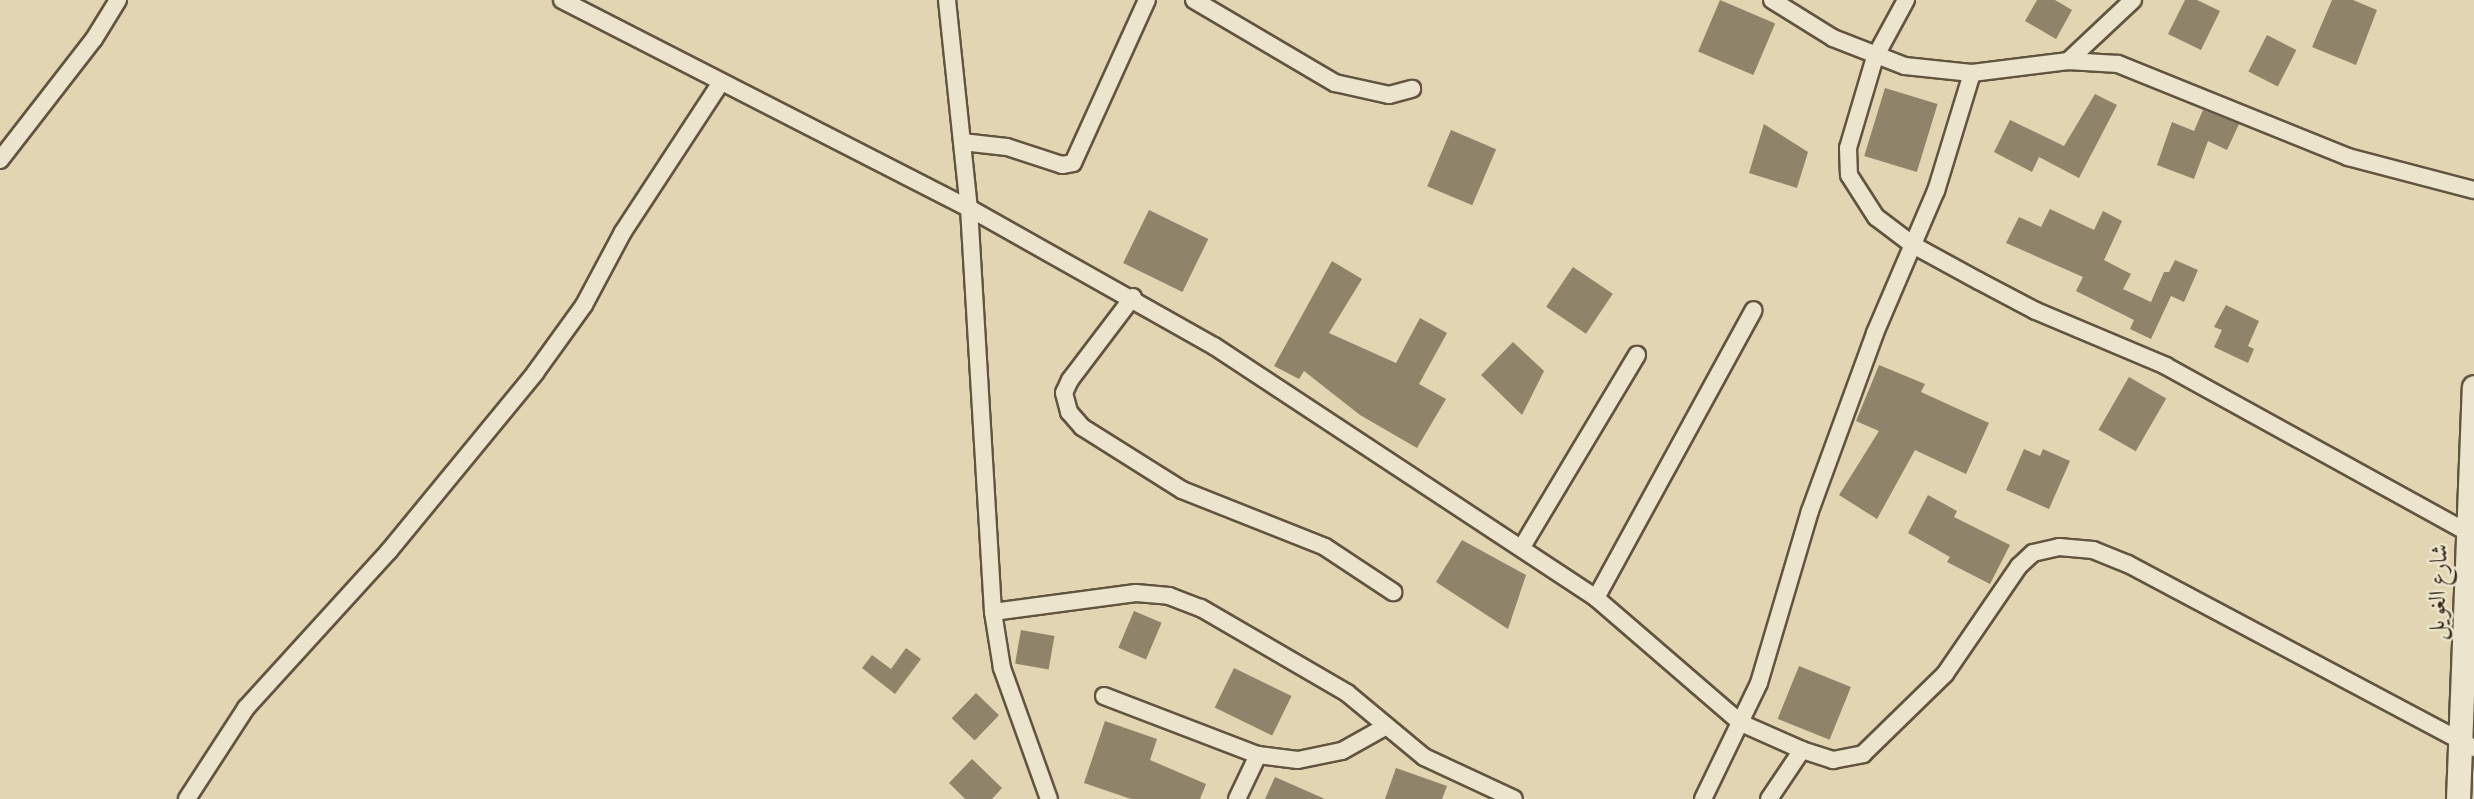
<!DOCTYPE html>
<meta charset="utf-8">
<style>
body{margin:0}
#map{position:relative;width:2474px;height:799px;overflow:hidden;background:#e1d6b1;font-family:"IM FELL DW Pica",Amiri,serif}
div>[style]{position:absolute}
.building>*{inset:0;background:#8f8369;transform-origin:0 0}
.roads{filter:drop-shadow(2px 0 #615440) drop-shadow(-2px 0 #615440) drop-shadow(0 2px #615440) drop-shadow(0 -2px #615440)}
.street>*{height:16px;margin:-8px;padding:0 8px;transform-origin:8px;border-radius:8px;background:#ece4cc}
.secondary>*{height:23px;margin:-11.5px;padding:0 11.5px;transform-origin:11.5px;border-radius:11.5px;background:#ece4cc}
span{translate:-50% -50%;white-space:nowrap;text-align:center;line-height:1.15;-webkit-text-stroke:5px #ece4cc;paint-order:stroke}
.street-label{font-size:24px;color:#36291a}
</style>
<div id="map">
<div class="building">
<i style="left:1720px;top:0;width:60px;height:56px;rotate:23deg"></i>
<i style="clip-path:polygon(2037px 0,2055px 0,2072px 10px,2056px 39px,2025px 21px)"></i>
<i style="clip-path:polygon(2185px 0,2197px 0,2220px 11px,2201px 50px,2168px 34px)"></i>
<i style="clip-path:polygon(2332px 0,2353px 0,2377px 10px,2356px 65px,2312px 47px)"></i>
<i style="left:2267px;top:35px;width:33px;height:41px;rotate:27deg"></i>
<i style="left:1885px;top:88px;width:55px;height:71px;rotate:17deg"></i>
<i style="clip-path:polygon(2095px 94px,2117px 105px,2079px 178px,2039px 157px,2032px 172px,1994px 152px,2010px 120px,2064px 146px)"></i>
<i style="clip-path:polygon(2203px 110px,2239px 124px,2227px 150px,2208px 141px,2194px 179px,2157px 165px,2172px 122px,2194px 131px)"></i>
<i style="clip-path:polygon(1764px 124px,1808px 152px,1797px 188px,1749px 173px)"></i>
<i style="left:1451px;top:130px;width:49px;height:61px;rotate:23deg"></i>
<i style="clip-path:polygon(2050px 209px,2094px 230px,2103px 211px,2122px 221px,2104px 260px,2131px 274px,2123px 289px,2151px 302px,2164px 272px,2169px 272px,2175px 260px,2198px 270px,2184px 302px,2171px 296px,2151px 339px,2130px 329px,2134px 320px,2076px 291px,2083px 277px,2006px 243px,2019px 217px,2041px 227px)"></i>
<i style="left:1149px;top:210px;width:66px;height:59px;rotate:26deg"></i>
<i style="clip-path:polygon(1332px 261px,1362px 279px,1329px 333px,1396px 363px,1420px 318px,1447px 333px,1419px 384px,1446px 399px,1417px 448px,1360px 415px,1304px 371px,1299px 379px,1274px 366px)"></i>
<i style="left:1573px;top:267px;width:48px;height:48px;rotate:34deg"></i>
<i style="clip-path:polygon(2226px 305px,2259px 321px,2248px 346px,2254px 349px,2248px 363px,2214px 347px,2222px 330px,2214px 327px)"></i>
<i style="clip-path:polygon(1513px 342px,1544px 371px,1522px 415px,1481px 375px)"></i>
<i style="clip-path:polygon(1879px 365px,1925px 384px,1921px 392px,1989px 423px,1966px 474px,1915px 450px,1877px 519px,1839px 495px,1879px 431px,1856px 421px)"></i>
<i style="left:2129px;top:377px;width:43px;height:61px;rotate:30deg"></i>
<i style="clip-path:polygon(2024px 449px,2040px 456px,2043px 449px,2070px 461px,2049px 509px,2006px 490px)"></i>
<i style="clip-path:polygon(1928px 495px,1957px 511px,1954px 517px,2010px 545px,1990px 584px,1947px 562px,1950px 557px,1908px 533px)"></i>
<i style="clip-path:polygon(1462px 540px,1526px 575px,1508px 629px,1436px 582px)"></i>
<i style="left:1134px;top:611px;width:30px;height:40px;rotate:23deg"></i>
<i style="left:1021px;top:630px;width:34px;height:34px;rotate:10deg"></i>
<i style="clip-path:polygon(906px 648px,921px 659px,895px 694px,862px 668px,872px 655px,891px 669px)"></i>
<i style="left:1799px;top:666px;width:56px;height:57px;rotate:22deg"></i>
<i style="left:1234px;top:668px;width:64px;height:44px;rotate:26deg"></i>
<i style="left:976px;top:693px;width:32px;height:35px;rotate:44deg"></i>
<i style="clip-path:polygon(1105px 721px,1157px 739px,1150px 760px,1206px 784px,1200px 799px,1131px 799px,1084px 783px)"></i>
<i style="clip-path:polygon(972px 759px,1002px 788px,992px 799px,965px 799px,949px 783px)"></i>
<i style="clip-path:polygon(1396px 768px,1447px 786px,1442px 799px,1385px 799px)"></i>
<i style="clip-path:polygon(1275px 777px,1325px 799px,1265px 799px)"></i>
</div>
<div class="roads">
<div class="street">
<i style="left:562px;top:0;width:457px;rotate:27.1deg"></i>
<i style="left:969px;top:208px;width:281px;rotate:29.4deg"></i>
<i style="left:1214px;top:346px;width:458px;rotate:33.4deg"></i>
<i style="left:1596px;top:598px;width:191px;rotate:40.8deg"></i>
<i style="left:1741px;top:723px;width:67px;rotate:23.9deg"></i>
<i style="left:1802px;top:750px;width:33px;rotate:18deg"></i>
<i style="left:1833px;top:760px;width:31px;rotate:-11deg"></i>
<i style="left:1863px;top:754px;width:115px;rotate:-44.3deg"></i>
<i style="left:1945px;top:674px;width:131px;rotate:-55.6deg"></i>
<i style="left:2019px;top:566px;width:19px;rotate:-43deg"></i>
<i style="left:2033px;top:553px;width:27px;rotate:-13deg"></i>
<i style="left:2059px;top:547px;width:34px;rotate:5deg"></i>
<i style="left:2093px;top:550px;width:38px;rotate:22deg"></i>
<i style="left:2128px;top:564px;width:392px;rotate:28deg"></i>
<i style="left:947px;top:0;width:209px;rotate:84deg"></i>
<i style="left:969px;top:208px;width:405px;rotate:86.6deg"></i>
<i style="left:993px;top:612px;width:57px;rotate:80.9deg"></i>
<i style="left:1002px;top:668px;width:139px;rotate:70.3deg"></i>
<i style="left:1194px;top:0;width:164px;rotate:30.5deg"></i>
<i style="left:1335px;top:83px;width:55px;rotate:12.5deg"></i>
<i style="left:1389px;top:95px;width:24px;rotate:-15deg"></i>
<i style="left:1772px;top:0;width:72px;rotate:31.9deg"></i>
<i style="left:1833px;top:38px;width:77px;rotate:21.3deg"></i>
<i style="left:1905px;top:66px;width:67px;rotate:6deg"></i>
<i style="left:1972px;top:73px;width:97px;rotate:-7.1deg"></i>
<i style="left:2068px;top:61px;width:50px;rotate:3.4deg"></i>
<i style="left:2118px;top:64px;width:248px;rotate:22deg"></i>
<i style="left:2348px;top:157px;width:130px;rotate:14.7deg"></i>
<i style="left:1906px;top:0;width:65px;rotate:118.5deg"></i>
<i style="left:1875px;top:57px;width:95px;rotate:106.5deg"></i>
<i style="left:1848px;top:148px;width:27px;rotate:88deg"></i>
<i style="left:1849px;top:175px;width:50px;rotate:57.3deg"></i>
<i style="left:1876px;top:217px;width:46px;rotate:37.1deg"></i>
<i style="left:1913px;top:245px;width:75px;rotate:28.6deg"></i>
<i style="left:1979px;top:281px;width:64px;rotate:27.8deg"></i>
<i style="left:2036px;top:311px;width:141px;rotate:22.9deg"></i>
<i style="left:2166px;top:366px;width:344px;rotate:28.9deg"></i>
<i style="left:2068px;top:61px;width:89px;rotate:-43.2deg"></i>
<i style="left:962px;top:142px;width:45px;rotate:6.3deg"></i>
<i style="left:1007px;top:147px;width:58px;rotate:18.1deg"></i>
<i style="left:1062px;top:165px;width:11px;rotate:-10deg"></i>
<i style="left:1073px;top:163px;width:179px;rotate:-65.6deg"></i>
<i style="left:0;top:160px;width:153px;rotate:-52.2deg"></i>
<i style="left:94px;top:39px;width:46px;rotate:-58.4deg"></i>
<i style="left:1133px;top:297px;width:104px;rotate:127.2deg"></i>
<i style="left:1070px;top:380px;width:14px;rotate:115deg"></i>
<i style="left:1064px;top:393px;width:20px;rotate:75deg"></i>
<i style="left:1069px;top:412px;width:20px;rotate:49deg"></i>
<i style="left:1082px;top:427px;width:118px;rotate:32.2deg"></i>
<i style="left:1182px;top:490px;width:154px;rotate:21.7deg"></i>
<i style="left:1325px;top:547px;width:82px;rotate:33.5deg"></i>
<i style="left:1522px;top:547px;width:224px;rotate:-59.1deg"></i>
<i style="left:1596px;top:598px;width:328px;rotate:-61.3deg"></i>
<i style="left:993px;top:612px;width:144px;rotate:-7.6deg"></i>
<i style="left:1136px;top:593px;width:33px;rotate:5deg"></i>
<i style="left:1169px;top:596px;width:34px;rotate:21deg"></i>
<i style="left:1201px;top:608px;width:169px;rotate:30.2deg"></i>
<i style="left:1347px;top:693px;width:100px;rotate:39.7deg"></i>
<i style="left:1424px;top:757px;width:99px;rotate:25deg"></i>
<i style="left:1104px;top:696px;width:165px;rotate:21deg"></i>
<i style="left:1258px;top:755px;width:40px;rotate:7.1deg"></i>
<i style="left:1298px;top:760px;width:45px;rotate:-11.6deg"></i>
<i style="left:1342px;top:751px;width:49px;rotate:-29.2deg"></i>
<i style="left:187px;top:799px;width:108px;rotate:-57deg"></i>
<i style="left:246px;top:708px;width:212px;rotate:-47.7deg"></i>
<i style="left:389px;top:551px;width:230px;rotate:-50.6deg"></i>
<i style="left:535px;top:373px;width:84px;rotate:-54.2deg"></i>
<i style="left:584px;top:305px;width:83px;rotate:-61.9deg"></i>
<i style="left:623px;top:232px;width:179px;rotate:-56.8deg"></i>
<i style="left:1237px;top:799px;width:49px;rotate:-64.5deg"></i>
<i style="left:1703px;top:799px;width:129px;rotate:-64.2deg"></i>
<i style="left:1759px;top:683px;width:179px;rotate:-73.5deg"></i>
<i style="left:1810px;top:511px;width:189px;rotate:-69.9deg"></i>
<i style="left:1875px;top:333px;width:155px;rotate:-66.8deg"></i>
<i style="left:1936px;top:191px;width:123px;rotate:-73deg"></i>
<i style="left:1769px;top:799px;width:59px;rotate:-56deg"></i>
</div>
<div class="secondary">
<i style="left:2458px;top:799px;width:412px;rotate:-87.8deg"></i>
</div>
</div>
<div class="street-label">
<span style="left:2439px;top:592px;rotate:-88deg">شارع الغويل</span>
</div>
</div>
